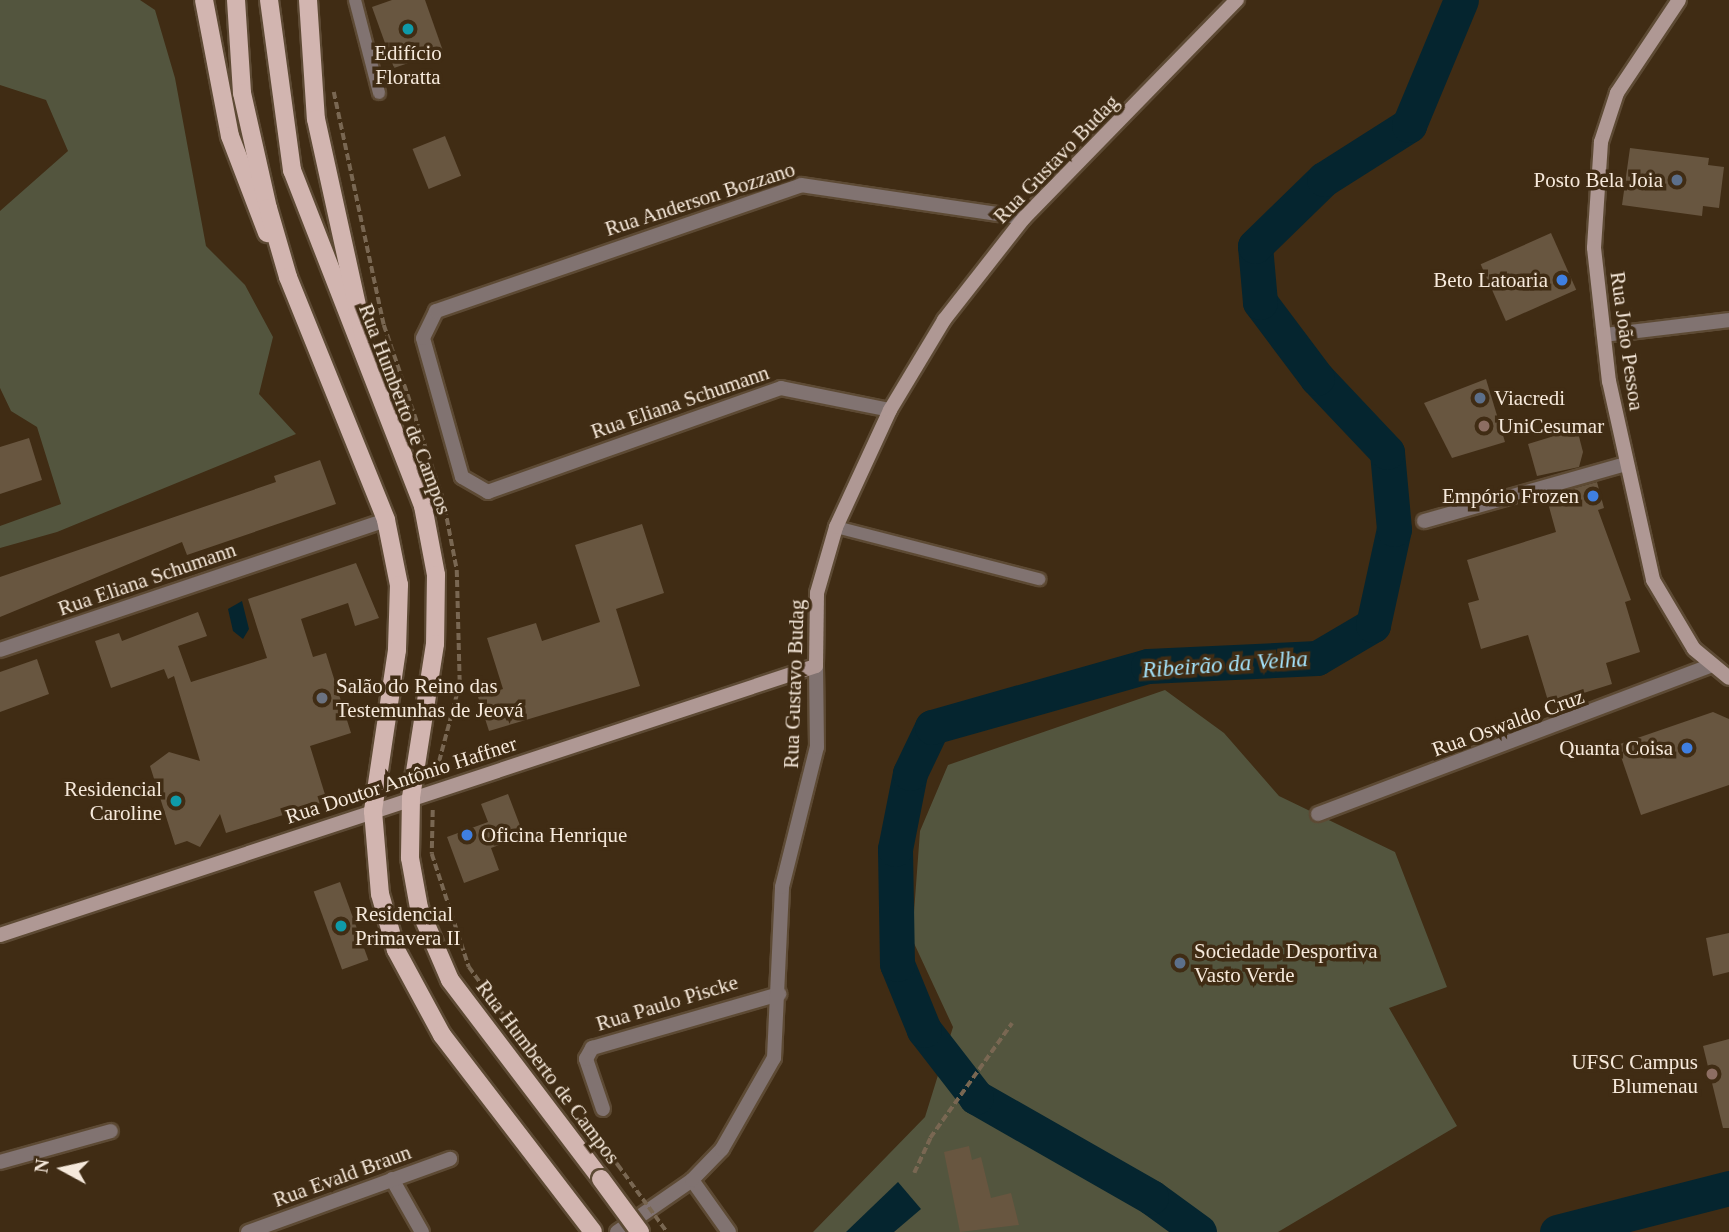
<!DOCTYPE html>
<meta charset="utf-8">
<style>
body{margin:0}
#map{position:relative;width:1729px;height:1232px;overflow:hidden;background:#402c14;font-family:"Times New Roman",serif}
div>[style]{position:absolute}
.green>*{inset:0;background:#53553e}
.water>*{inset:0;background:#05252f}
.river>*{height:35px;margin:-17.5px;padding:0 17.5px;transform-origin:17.5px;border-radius:17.5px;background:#05252f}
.building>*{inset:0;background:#685640;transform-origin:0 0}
.path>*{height:3.5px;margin-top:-1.75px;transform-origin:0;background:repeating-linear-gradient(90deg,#796752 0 7px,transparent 0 10.5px)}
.roads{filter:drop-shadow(2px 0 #5d4a34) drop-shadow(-2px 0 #5d4a34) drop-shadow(0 2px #5d4a34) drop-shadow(0 -2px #5d4a34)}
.lane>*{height:12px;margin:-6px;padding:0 6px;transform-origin:6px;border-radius:6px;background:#817371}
.street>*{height:14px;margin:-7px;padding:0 7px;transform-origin:7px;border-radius:7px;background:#817371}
.secondary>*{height:14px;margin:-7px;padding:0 7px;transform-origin:7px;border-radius:7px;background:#af9894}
.primary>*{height:18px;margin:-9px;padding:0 9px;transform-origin:9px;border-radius:9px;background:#d2b5b0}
.path-bridge>*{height:3.5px;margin-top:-1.75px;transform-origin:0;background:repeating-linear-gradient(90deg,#796752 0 7px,transparent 0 10.5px)}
.bridges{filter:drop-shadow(2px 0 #5d4a34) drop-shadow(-2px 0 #5d4a34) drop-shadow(0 2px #5d4a34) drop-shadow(0 -2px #5d4a34)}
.primary-bridge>*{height:18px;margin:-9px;padding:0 9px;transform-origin:9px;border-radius:9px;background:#d2b5b0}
.dots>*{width:19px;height:19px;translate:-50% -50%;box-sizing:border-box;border:4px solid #402c14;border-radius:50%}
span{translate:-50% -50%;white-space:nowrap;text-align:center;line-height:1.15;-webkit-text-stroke:7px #402c14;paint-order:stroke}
.poi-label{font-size:21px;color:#f6e9db}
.right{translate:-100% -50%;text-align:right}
.left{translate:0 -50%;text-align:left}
.street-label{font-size:21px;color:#f6e9db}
.water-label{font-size:23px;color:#a3e1f9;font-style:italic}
.north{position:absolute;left:28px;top:1134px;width:70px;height:70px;-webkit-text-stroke:5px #402c14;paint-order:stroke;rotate:278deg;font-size:19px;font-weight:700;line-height:28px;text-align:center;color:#f6e9db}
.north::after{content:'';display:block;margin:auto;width:24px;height:32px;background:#f6e9db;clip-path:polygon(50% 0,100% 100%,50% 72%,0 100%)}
</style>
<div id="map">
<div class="green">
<i style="clip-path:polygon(0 0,140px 0,155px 10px,175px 78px,206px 246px,245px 285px,273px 337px,259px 394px,296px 434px,57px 532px,0 548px,0 526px,61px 504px,37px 427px,11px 411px,0 388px,0 211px,68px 151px,46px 100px,0 85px)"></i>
<i style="clip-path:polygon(1165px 690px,1224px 733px,1279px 796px,1395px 852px,1447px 987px,1389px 1008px,1457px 1126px,1278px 1232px,813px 1232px,925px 1117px,953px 1027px,912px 939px,920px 831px,948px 765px)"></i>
</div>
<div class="water">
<i style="clip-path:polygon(242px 601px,249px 629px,243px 639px,233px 631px,228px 609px)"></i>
<i style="clip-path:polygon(898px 1182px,921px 1209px,894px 1232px,846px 1232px)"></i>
</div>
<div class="river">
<i style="left:1199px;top:1232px;width:59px;rotate:-143.9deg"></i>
<i style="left:1151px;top:1197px;width:202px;rotate:-150.3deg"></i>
<i style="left:976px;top:1097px;width:85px;rotate:-127.8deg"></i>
<i style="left:924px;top:1030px;width:71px;rotate:-112.2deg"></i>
<i style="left:897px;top:964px;width:115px;rotate:-91deg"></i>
<i style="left:895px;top:849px;width:77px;rotate:-78.8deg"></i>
<i style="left:910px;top:773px;width:51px;rotate:-64.4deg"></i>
<i style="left:932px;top:727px;width:224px;rotate:-15.8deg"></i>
<i style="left:1148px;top:666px;width:169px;rotate:-2.7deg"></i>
<i style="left:1317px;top:658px;width:65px;rotate:-30.5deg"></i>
<i style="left:1373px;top:625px;width:98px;rotate:-77.7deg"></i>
<i style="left:1394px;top:529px;width:77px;rotate:-95.2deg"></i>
<i style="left:1387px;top:452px;width:102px;rotate:-133.4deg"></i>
<i style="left:1317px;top:378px;width:95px;rotate:-126.9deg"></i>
<i style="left:1260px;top:302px;width:56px;rotate:-95.1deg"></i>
<i style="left:1255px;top:246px;width:96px;rotate:-44.2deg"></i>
<i style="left:1324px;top:179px;width:101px;rotate:-32.4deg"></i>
<i style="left:1409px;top:125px;width:135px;rotate:-67.4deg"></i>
<i style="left:1557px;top:1232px;width:178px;rotate:-14.3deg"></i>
</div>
<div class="building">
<i style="clip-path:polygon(392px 0,425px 0,443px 51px,394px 68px,372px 7px)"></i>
<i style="left:445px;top:136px;width:43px;height:35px;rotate:68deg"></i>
<i style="clip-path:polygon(1630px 148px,1709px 158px,1708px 165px,1724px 167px,1719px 208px,1703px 206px,1702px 216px,1622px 205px)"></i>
<i style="left:1551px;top:233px;width:62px;height:77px;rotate:66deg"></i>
<i style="clip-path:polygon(1486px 379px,1505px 442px,1452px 458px,1424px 403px)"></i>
<i style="clip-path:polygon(1577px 429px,1583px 452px,1579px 467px,1537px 476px,1528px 444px)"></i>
<i style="clip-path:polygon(29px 438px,42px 480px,0 494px,0 447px)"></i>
<i style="clip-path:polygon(320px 460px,336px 504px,187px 555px,182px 542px,0 617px,0 577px,276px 482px,274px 476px)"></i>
<i style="clip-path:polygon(1597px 482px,1604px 508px,1598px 510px,1631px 600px,1625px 602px,1640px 652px,1606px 663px,1612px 684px,1549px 704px,1528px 635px,1481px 649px,1468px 603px,1479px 600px,1467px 560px,1556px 532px,1546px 496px)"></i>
<i style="clip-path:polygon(642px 524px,664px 593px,616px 609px,640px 686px,489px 731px,478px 697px,503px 689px,487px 638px,536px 623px,542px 641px,600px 622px,575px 545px)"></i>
<i style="clip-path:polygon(356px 563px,379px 618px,355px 626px,348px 603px,301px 619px,313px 657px,326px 653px,351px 733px,310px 746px,327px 801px,226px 833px,220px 814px,200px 847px,187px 841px,175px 845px,150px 766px,169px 752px,200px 761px,174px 676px,168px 679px,164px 669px,111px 688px,95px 641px,119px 633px,122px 641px,198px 612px,207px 636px,178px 646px,191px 682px,267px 658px,248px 599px)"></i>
<i style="clip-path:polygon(37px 659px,49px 694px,0 712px,0 672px)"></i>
<i style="clip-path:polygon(1713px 712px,1729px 719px,1729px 785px,1641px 815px,1617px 745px)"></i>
<i style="clip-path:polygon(508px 794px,524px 836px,491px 848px,499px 870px,464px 883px,447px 837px,488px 822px,481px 804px)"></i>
<i style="left:340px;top:882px;width:83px;height:28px;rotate:70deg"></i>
<i style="clip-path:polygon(1729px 933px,1729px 972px,1713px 976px,1706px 938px)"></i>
<i style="clip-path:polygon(1729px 1039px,1729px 1128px,1723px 1128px,1703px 1046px)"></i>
<i style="clip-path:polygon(969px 1146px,972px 1160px,981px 1157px,991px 1198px,1011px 1193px,1019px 1225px,960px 1232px,944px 1152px)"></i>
</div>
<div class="path">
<i style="left:334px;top:92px;width:238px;rotate:77.9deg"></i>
<i style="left:384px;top:325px;width:183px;rotate:71.2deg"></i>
<i style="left:443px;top:498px;width:73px;rotate:79deg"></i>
<i style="left:457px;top:570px;width:114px;rotate:88.5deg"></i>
<i style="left:460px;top:684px;width:93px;rotate:104.9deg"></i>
<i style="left:433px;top:810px;width:44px;rotate:91.3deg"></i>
<i style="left:432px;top:854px;width:119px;rotate:71.9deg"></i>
<i style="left:469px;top:967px;width:99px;rotate:54.1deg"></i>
<i style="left:582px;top:1120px;width:58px;rotate:51.3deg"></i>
<i style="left:914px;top:1173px;width:38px;rotate:-65deg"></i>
<i style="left:930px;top:1138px;width:141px;rotate:-54.5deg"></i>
</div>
<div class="roads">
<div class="lane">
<i style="left:355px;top:0;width:96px;rotate:75.5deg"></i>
<i style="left:836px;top:527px;width:210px;rotate:14.4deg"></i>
</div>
<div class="street">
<i style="left:1604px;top:335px;width:126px;rotate:-6.8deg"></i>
<i style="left:890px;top:410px;width:111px;rotate:-168.6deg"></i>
<i style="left:781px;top:388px;width:311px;rotate:160.5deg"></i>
<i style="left:488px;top:492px;width:30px;rotate:-150deg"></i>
<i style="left:462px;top:477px;width:144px;rotate:-105.7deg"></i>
<i style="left:423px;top:338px;width:30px;rotate:-64deg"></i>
<i style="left:436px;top:311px;width:386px;rotate:-19deg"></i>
<i style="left:801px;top:185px;width:225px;rotate:8.4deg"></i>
<i style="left:1424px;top:521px;width:210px;rotate:-15.8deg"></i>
<i style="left:0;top:650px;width:407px;rotate:-18.6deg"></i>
<i style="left:1318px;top:814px;width:419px;rotate:-20.7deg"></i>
<i style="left:603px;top:1109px;width:53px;rotate:-108.8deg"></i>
<i style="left:586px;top:1059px;width:13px;rotate:-61deg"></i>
<i style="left:592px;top:1048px;width:195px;rotate:-16.1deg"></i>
<i style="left:0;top:1162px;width:115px;rotate:-15.6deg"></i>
<i style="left:392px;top:1179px;width:61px;rotate:60.5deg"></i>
<i style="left:692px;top:1180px;width:64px;rotate:54.6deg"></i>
<i style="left:248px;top:1232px;width:215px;rotate:-19.9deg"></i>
<i style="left:617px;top:1232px;width:91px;rotate:-34.7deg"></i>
<i style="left:692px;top:1180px;width:43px;rotate:-45.9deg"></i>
<i style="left:722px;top:1149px;width:105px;rotate:-60.3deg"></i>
<i style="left:774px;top:1058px;width:171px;rotate:-87.3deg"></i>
<i style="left:782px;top:887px;width:144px;rotate:-76deg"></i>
<i style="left:817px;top:747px;width:81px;rotate:-90.7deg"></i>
</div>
<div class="secondary">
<i style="left:1679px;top:0;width:112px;rotate:123.7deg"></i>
<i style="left:1617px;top:93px;width:52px;rotate:108.1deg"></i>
<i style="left:1601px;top:142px;width:106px;rotate:93.8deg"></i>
<i style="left:1594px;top:248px;width:134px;rotate:83.6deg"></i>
<i style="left:1609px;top:381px;width:204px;rotate:77.5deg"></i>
<i style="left:1653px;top:580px;width:80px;rotate:59.3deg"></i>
<i style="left:1694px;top:649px;width:45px;rotate:39.6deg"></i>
<i style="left:0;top:935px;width:859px;rotate:-18.25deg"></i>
<i style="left:816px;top:666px;width:73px;rotate:-89.2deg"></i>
<i style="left:817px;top:593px;width:69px;rotate:-73.9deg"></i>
<i style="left:836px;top:527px;width:129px;rotate:-65.2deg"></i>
<i style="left:890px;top:410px;width:105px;rotate:-59deg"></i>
<i style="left:944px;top:320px;width:130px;rotate:-51.9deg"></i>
<i style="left:1024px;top:218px;width:305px;rotate:-45.7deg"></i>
</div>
<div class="primary">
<i style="left:204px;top:0;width:138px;rotate:79.2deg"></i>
<i style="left:230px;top:136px;width:104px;rotate:69.1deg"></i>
<i style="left:236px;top:0;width:93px;rotate:86.3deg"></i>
<i style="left:242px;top:93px;width:118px;rotate:77.3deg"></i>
<i style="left:268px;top:208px;width:72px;rotate:73.8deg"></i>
<i style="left:288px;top:277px;width:262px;rotate:68deg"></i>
<i style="left:386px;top:520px;width:66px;rotate:78.7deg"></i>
<i style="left:399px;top:585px;width:65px;rotate:91.8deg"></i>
<i style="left:397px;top:650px;width:163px;rotate:98.5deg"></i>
<i style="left:373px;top:811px;width:83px;rotate:85.2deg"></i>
<i style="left:380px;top:894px;width:58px;rotate:74.1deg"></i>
<i style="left:396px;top:950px;width:97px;rotate:61.6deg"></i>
<i style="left:442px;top:1035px;width:248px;rotate:52.5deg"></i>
<i style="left:269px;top:0;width:172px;rotate:82.3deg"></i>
<i style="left:292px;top:170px;width:361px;rotate:68.7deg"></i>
<i style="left:423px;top:506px;width:70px;rotate:79.3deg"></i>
<i style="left:436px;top:575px;width:69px;rotate:90.8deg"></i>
<i style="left:435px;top:644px;width:156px;rotate:98.9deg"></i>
<i style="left:411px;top:798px;width:60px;rotate:91deg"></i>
<i style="left:410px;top:858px;width:51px;rotate:79.8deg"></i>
<i style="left:419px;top:908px;width:78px;rotate:66.7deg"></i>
<i style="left:450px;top:980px;width:250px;rotate:52.8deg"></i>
<i style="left:308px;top:0;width:119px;rotate:86.2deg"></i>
<i style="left:316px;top:119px;width:224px;rotate:77.6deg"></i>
</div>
</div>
<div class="path-bridge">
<i style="left:618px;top:1165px;width:83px;rotate:53.8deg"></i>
</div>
<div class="bridges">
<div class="primary-bridge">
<i style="left:601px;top:1179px;width:66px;rotate:53.7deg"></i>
</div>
</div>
<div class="dots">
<i style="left:408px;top:29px;background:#0f9aa8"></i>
<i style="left:1677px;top:180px;background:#5c6f8a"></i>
<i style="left:1562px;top:280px;background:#3f7fe0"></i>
<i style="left:1480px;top:398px;background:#5c6f8a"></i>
<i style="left:1484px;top:426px;background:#8d6e63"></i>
<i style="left:1593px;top:496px;background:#3f7fe0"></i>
<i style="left:322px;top:698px;background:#6b7280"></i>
<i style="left:1687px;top:748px;background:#3f7fe0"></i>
<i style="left:176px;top:801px;background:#0f9aa8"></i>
<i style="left:467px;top:835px;background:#3f7fe0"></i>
<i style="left:341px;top:926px;background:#0f9aa8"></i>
<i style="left:1180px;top:963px;background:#5c6f8a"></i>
<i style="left:1712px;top:1074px;background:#8d6e63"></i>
</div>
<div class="poi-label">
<span style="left:408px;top:65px">Edifício<br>Floratta</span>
<span class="right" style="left:1663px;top:180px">Posto Bela Joia</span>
<span class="right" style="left:1548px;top:280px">Beto Latoaria</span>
<span class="left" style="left:1494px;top:398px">Viacredi</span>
<span class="left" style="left:1498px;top:426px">UniCesumar</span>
<span class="right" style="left:1579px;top:496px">Empório Frozen</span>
<span class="left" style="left:336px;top:698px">Salão do Reino das<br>Testemunhas de Jeová</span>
<span class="right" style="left:1673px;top:748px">Quanta Coisa</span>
<span class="right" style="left:162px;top:801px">Residencial<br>Caroline</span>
<span class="left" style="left:481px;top:835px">Oficina Henrique</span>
<span class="left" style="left:355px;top:926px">Residencial<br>Primavera II</span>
<span class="left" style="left:1194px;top:963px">Sociedade Desportiva<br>Vasto Verde</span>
<span class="right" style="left:1698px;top:1074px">UFSC Campus<br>Blumenau</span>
</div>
<div class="street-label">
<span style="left:1056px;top:159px;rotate:-46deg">Rua Gustavo Budag</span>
<span style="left:700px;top:199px;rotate:-18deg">Rua Anderson Bozzano</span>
<span style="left:1627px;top:341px;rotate:82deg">Rua João Pessoa</span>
<span style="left:680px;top:402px;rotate:-19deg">Rua Eliana Schumann</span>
<span style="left:405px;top:409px;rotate:69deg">Rua Humberto de Campos</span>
<span style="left:147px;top:579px;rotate:-19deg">Rua Eliana Schumann</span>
<span style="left:794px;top:684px;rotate:-88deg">Rua Gustavo Budag</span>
<span style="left:1508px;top:723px;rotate:-20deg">Rua Oswaldo Cruz</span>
<span style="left:401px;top:780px;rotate:-18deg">Rua Doutor Antônio Haffner</span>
<span style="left:667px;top:1003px;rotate:-17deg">Rua Paulo Piscke</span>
<span style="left:548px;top:1072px;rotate:53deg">Rua Humberto de Campos</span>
<span style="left:342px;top:1176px;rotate:-20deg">Rua Evald Braun</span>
</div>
<div class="water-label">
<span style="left:1225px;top:665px;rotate:-4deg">Ribeirão da Velha</span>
</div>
<div class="north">N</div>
</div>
